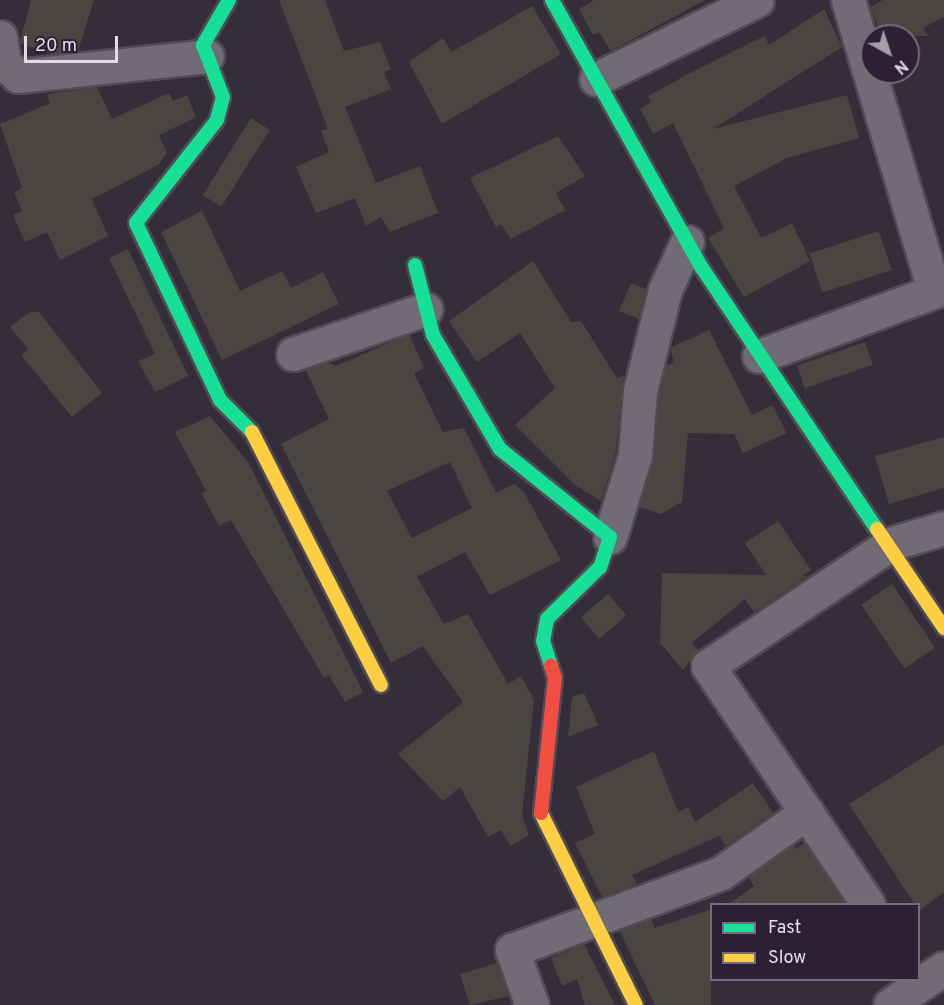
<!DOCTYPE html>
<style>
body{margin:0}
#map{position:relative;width:944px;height:1005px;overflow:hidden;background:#352e3a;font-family:Overpass,sans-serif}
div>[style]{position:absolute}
.building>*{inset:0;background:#494540;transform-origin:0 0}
.roads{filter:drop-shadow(2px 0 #504b55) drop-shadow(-2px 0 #504b55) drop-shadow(0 2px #504b55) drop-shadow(0 -2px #504b55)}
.street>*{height:33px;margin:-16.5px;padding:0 16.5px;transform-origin:16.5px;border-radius:16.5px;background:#706b74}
.fast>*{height:14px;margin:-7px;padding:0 7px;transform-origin:7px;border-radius:7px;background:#16e098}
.slow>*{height:14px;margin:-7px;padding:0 7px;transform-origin:7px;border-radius:7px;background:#ffcf43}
.jam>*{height:14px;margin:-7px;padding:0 7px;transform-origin:7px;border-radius:7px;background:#f24e42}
span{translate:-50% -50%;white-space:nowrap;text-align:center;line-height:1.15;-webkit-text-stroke:4.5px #2c2034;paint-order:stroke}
.legend{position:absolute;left:710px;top:903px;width:210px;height:78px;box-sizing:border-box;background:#2c2034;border:2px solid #756b7c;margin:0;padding:8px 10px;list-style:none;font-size:18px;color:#e3dbe8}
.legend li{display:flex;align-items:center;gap:12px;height:30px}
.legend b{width:30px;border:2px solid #756b7c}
.north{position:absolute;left:860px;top:24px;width:60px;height:60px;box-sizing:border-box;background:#2c2034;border:2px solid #756b7c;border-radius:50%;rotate:140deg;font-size:16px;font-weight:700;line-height:24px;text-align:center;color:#e3dbe8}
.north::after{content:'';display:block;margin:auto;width:21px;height:27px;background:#a69eab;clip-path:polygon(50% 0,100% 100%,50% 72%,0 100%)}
.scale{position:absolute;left:24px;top:36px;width:94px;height:27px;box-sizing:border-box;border:3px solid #e3dbe8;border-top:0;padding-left:8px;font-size:18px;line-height:21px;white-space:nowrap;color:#e3dbe8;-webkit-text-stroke:4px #2c2034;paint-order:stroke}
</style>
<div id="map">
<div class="building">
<i style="clip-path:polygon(31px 0,94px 0,78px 51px,51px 54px,20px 43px)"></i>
<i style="clip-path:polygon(279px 0,325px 0,344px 51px,380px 42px,391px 69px,384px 72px,391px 89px,345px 107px,376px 183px,420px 166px,438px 213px,390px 232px,381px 217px,366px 226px,355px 198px,316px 213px,296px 167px,329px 152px,321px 131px,328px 129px)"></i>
<i style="clip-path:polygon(594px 0,705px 0,611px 51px,599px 32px,593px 35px,579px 9px)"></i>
<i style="clip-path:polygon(883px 0,944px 0,944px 17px,923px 28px,928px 36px,882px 36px,870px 7px)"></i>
<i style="clip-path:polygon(532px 6px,561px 54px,442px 124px,409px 62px,443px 38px,452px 52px)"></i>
<i style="clip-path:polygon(824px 9px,842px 47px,713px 129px,847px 95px,859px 138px,787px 158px,734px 186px,761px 238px,792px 223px,810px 261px,744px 297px,708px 238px,724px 228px,673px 123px,653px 134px,640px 109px,651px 102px,648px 96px,694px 71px,765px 36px,769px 45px)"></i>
<i style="clip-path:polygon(97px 87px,112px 119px,169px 93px,173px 101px,187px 95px,196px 117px,159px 135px,167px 153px,158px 165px,92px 199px,108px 236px,60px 260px,47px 232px,25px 242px,13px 215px,22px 211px,14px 192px,22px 188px,0 124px,50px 103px,47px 94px)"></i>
<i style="left:251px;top:118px;width:22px;height:91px;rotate:32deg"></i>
<i style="clip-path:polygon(558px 136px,585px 176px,556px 193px,565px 210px,511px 239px,501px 224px,496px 227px,470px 178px)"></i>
<i style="clip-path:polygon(202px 211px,240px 291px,282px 271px,291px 288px,323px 272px,339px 304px,222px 360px,161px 232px)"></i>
<i style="left:879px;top:231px;width:41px;height:73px;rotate:72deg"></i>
<i style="clip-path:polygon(128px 249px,188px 376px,155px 392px,138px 361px,155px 354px,109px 258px)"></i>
<i style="clip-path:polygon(533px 261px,571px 322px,581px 321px,617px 378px,624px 376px,616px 452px,601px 501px,574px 484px,515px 425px,555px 388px,520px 333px,477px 362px,449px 321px)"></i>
<i style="clip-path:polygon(631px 283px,646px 289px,639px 319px,619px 311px)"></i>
<i style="clip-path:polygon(30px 312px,39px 312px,102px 393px,72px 417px,21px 355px,28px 349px,10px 327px)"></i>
<i style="clip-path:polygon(709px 330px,752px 415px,772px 405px,787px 433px,743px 453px,734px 434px,688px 433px,682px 502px,661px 514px,639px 507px,654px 456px,659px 394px,666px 365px,674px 363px,670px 348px)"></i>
<i style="clip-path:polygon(evenodd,409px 334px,424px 368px,414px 373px,443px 432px,464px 428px,496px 493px,514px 484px,524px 492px,561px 560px,490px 595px,465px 552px,417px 577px,444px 624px,468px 614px,508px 684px,521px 676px,534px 700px,522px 816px,529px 835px,511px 846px,501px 830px,488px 837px,460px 787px,443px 801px,398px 754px,463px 702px,423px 646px,391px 663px,281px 444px,329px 419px,306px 371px,327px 362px,336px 366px,409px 334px,450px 462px,472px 508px,412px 538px,387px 491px,450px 462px)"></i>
<i style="left:865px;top:342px;width:24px;height:72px;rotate:71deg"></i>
<i style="clip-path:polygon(210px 416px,248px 462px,363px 692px,345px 702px,329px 675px,324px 678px,231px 520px,219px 526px,202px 494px,206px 491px,175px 432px)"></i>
<i style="clip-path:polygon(944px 437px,944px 488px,889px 504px,875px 456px)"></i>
<i style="clip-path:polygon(778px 521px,811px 570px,802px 576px,808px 576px,754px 612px,745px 599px,692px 643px,698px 650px,683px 670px,660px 643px,662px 573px,766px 575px,745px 543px)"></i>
<i style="left:892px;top:584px;width:77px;height:37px;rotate:56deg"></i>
<i style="left:608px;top:594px;width:28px;height:36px;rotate:49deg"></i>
<i style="clip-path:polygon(584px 693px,598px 725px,568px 737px,572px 697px)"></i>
<i style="clip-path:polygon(944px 744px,944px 892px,919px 911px,849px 804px)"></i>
<i style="clip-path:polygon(654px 751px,678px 812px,688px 807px,695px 822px,753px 783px,773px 813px,726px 846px,719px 836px,632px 875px,637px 884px,602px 897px,575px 843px,595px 834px,576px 787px)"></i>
<i style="clip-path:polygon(804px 843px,846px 904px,729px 904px,754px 886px,748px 877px,794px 844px,796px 849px)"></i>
<i style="clip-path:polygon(711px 909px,711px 1005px,655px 1005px,619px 930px,651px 919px,655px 928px)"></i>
<i style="clip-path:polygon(584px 944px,615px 1005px,585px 1005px,577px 979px,562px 986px,551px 958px)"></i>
<i style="clip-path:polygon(497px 963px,509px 996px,470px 1005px,460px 974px)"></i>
</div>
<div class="roads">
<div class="street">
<i style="left:848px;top:0;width:303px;rotate:73.5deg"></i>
<i style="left:0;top:37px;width:26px;rotate:81deg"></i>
<i style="left:4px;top:63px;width:19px;rotate:43deg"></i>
<i style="left:18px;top:76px;width:190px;rotate:-6deg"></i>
<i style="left:596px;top:79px;width:179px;rotate:-26.1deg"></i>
<i style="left:293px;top:354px;width:140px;rotate:-18.7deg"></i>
<i style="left:759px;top:356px;width:197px;rotate:-20.2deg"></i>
<i style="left:610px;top:537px;width:86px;rotate:-73deg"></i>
<i style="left:635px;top:455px;width:64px;rotate:-85.5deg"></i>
<i style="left:640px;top:391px;width:104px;rotate:-76.1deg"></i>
<i style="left:665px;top:290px;width:53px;rotate:-65.4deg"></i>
<i style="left:868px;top:904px;width:287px;rotate:-123.9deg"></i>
<i style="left:708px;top:666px;width:219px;rotate:-33.8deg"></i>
<i style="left:890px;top:544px;width:56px;rotate:-16.5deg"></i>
<i style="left:532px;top:1005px;width:59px;rotate:-110deg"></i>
<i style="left:512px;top:950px;width:223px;rotate:-20.2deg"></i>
<i style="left:721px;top:873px;width:105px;rotate:-35.3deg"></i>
<i style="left:890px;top:1005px;width:65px;rotate:-34.4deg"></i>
</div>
<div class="fast">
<i style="left:229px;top:0;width:52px;rotate:120deg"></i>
<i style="left:203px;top:45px;width:56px;rotate:69deg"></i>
<i style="left:223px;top:97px;width:24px;rotate:105deg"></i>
<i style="left:217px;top:120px;width:131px;rotate:128.2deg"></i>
<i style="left:136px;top:223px;width:196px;rotate:64.6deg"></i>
<i style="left:220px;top:400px;width:45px;rotate:45deg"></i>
<i style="left:552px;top:0;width:307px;rotate:60.8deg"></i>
<i style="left:702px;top:268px;width:314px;rotate:56.2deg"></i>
<i style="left:415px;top:265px;width:72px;rotate:75.6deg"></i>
<i style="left:433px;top:335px;width:132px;rotate:59.6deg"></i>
<i style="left:500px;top:449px;width:141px;rotate:38.7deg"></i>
<i style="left:610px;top:537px;width:32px;rotate:108deg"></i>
<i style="left:600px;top:567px;width:74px;rotate:135.5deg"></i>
<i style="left:547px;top:619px;width:22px;rotate:100deg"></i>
<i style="left:543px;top:641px;width:26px;rotate:72deg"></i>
</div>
<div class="slow">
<i style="left:252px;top:432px;width:284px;rotate:63deg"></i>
<i style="left:877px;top:529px;width:120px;rotate:55.9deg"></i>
<i style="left:541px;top:813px;width:214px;rotate:63.7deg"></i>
</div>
<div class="jam">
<i style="left:541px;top:813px;width:136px;rotate:-84.1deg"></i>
<i style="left:555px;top:678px;width:13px;rotate:-108deg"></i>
</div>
</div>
<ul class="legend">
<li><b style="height:8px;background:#16e098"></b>Fast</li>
<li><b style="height:8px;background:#ffcf43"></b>Slow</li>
</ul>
<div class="north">N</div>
<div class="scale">20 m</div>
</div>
